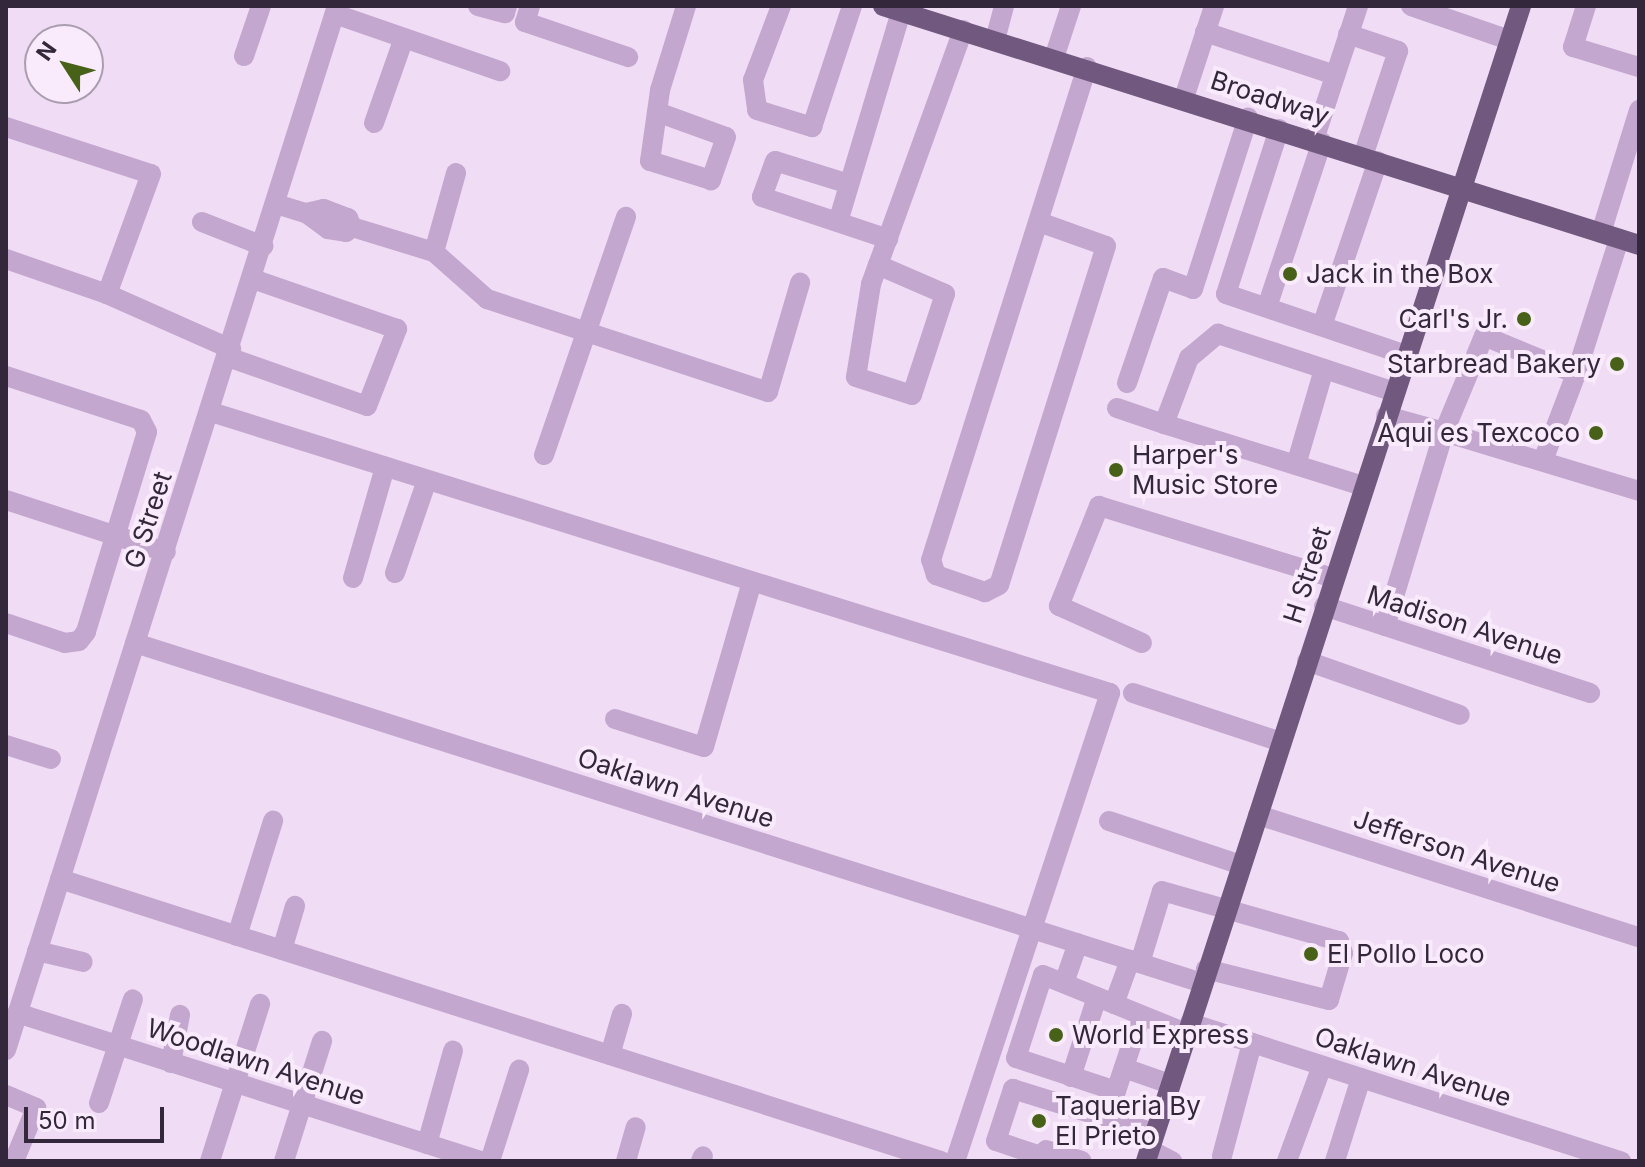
<!DOCTYPE html>
<style>
body{margin:0}
#map{position:relative;width:1645px;height:1167px;overflow:hidden;background:#f0ddf5;font-family:Inter,sans-serif}
div>[style]{position:absolute}
.minor>*{height:20px;margin:-10px;padding:0 10px;transform-origin:10px;border-radius:10px;background:#c4a7cf}
.major>*{height:20px;margin:-10px;padding:0 10px;transform-origin:10px;border-radius:10px;background:#70587e}
.dots>*{width:22px;height:22px;translate:-50% -50%;box-sizing:border-box;border:4px solid #f9ebfc;border-radius:50%}
span{translate:-50% -50%;white-space:nowrap;text-align:center;line-height:1.15;-webkit-text-stroke:8px #f9ebfc;paint-order:stroke}
.street-label{font-size:26px;color:#33283b}
.poi-label{font-size:26px;color:#33283b}
.left{translate:0 -50%;text-align:left}
.right{translate:-100% -50%;text-align:right}
.frame{position:absolute;inset:0;border:8px solid #33283b;pointer-events:none}
.north{position:absolute;left:24px;top:24px;width:80px;height:80px;box-sizing:border-box;background:#f9ebfc;border:2px solid #aa9daf;border-radius:50%;rotate:306deg;font-size:22px;font-weight:700;line-height:32px;text-align:center;color:#33283b}
.north::after{content:'';display:block;margin:auto;width:28px;height:36px;background:#486119;clip-path:polygon(50% 0,100% 100%,50% 72%,0 100%)}
.scale{position:absolute;left:24px;top:1107px;width:140px;height:36px;box-sizing:border-box;border:4px solid #33283b;border-top:0;padding-left:10px;font-size:24px;line-height:28px;white-space:nowrap;color:#33283b;-webkit-text-stroke:6px #f9ebfc;paint-order:stroke}
</style>
<div id="map">
<div class="minor">
<i style="left:478px;top:6px;width:28px;rotate:15deg"></i>
<i style="left:505px;top:13px;width:7px;rotate:-74deg"></i>
<i style="left:530px;top:6px;width:17px;rotate:107deg"></i>
<i style="left:525px;top:22px;width:109px;rotate:18.8deg"></i>
<i style="left:781px;top:6px;width:79px;rotate:110.7deg"></i>
<i style="left:753px;top:80px;width:30px;rotate:82deg"></i>
<i style="left:757px;top:110px;width:58px;rotate:17.2deg"></i>
<i style="left:812px;top:127px;width:127px;rotate:-71.7deg"></i>
<i style="left:1411px;top:6px;width:104px;rotate:19.1deg"></i>
<i style="left:1586px;top:6px;width:43px;rotate:107.6deg"></i>
<i style="left:1573px;top:47px;width:69px;rotate:16.9deg"></i>
<i style="left:335px;top:14px;width:175px;rotate:19.1deg"></i>
<i style="left:1205px;top:32px;width:137px;rotate:18.3deg"></i>
<i style="left:1348px;top:34px;width:53px;rotate:18.8deg"></i>
<i style="left:1398px;top:51px;width:111px;rotate:108.4deg"></i>
<i style="left:995px;top:40px;width:35px;rotate:-75deg"></i>
<i style="left:244px;top:56px;width:53px;rotate:-71.2deg"></i>
<i style="left:1054px;top:58px;width:55px;rotate:-71.9deg"></i>
<i style="left:1184px;top:98px;width:97px;rotate:-71.9deg"></i>
<i style="left:657px;top:112px;width:73px;rotate:19.9deg"></i>
<i style="left:726px;top:137px;width:46px;rotate:109.2deg"></i>
<i style="left:711px;top:180px;width:64px;rotate:-162.7deg"></i>
<i style="left:650px;top:161px;width:49px;rotate:-81.9deg"></i>
<i style="left:657px;top:112px;width:22px;rotate:-82deg"></i>
<i style="left:660px;top:90px;width:88px;rotate:-72.8deg"></i>
<i style="left:374px;top:123px;width:90px;rotate:-70.6deg"></i>
<i style="left:6px;top:127px;width:152px;rotate:18deg"></i>
<i style="left:151px;top:174px;width:128px;rotate:110.1deg"></i>
<i style="left:1279px;top:129px;width:173px;rotate:107.8deg"></i>
<i style="left:1226px;top:294px;width:190px;rotate:18.7deg"></i>
<i style="left:1314px;top:140px;width:141px;rotate:-71.8deg"></i>
<i style="left:849px;top:184px;width:77px;rotate:-162.7deg"></i>
<i style="left:775px;top:161px;width:38px;rotate:110deg"></i>
<i style="left:762px;top:197px;width:133px;rotate:18.4deg"></i>
<i style="left:276px;top:204px;width:31px;rotate:17deg"></i>
<i style="left:306px;top:213px;width:18px;rotate:-13deg"></i>
<i style="left:324px;top:209px;width:26px;rotate:21deg"></i>
<i style="left:348px;top:218px;width:10px;rotate:66deg"></i>
<i style="left:306px;top:213px;width:27px;rotate:36deg"></i>
<i style="left:328px;top:229px;width:18px;rotate:9deg"></i>
<i style="left:346px;top:232px;width:8px;rotate:-40deg"></i>
<i style="left:352px;top:227px;width:86px;rotate:17deg"></i>
<i style="left:434px;top:252px;width:71px;rotate:41.6deg"></i>
<i style="left:487px;top:299px;width:296px;rotate:18.3deg"></i>
<i style="left:768px;top:392px;width:114px;rotate:-73.6deg"></i>
<i style="left:202px;top:222px;width:66px;rotate:21.5deg"></i>
<i style="left:838px;top:222px;width:219px;rotate:-73.3deg"></i>
<i style="left:1039px;top:222px;width:71px;rotate:19.7deg"></i>
<i style="left:1106px;top:246px;width:355px;rotate:107.5deg"></i>
<i style="left:999px;top:585px;width:16px;rotate:153deg"></i>
<i style="left:985px;top:592px;width:52px;rotate:-160.9deg"></i>
<i style="left:936px;top:575px;width:16px;rotate:-108deg"></i>
<i style="left:931px;top:560px;width:517px;rotate:-72.44deg"></i>
<i style="left:1601px;top:233px;width:129px;rotate:-72.8deg"></i>
<i style="left:434px;top:252px;width:82px;rotate:-74.4deg"></i>
<i style="left:6px;top:259px;width:107px;rotate:19.1deg"></i>
<i style="left:107px;top:294px;width:136px;rotate:23.9deg"></i>
<i style="left:878px;top:265px;width:73px;rotate:23.4deg"></i>
<i style="left:945px;top:294px;width:106px;rotate:108.1deg"></i>
<i style="left:912px;top:395px;width:59px;rotate:-162.2deg"></i>
<i style="left:856px;top:377px;width:94px;rotate:-80.8deg"></i>
<i style="left:871px;top:284px;width:20px;rotate:-70deg"></i>
<i style="left:878px;top:265px;width:250px;rotate:-70.1deg"></i>
<i style="left:1267px;top:307px;width:174px;rotate:-71.6deg"></i>
<i style="left:1322px;top:326px;width:174px;rotate:-71.3deg"></i>
<i style="left:228px;top:357px;width:147px;rotate:19.4deg"></i>
<i style="left:367px;top:406px;width:83px;rotate:-68.7deg"></i>
<i style="left:397px;top:329px;width:152px;rotate:-160.9deg"></i>
<i style="left:1576px;top:374px;width:142px;rotate:-72.3deg"></i>
<i style="left:6px;top:376px;width:142px;rotate:18.1deg"></i>
<i style="left:141px;top:420px;width:13px;rotate:63deg"></i>
<i style="left:147px;top:432px;width:209px;rotate:107deg"></i>
<i style="left:86px;top:632px;width:11px;rotate:128deg"></i>
<i style="left:79px;top:641px;width:14px;rotate:172deg"></i>
<i style="left:65px;top:643px;width:62px;rotate:-161.3deg"></i>
<i style="left:1127px;top:383px;width:111px;rotate:-71.1deg"></i>
<i style="left:1163px;top:278px;width:32px;rotate:20deg"></i>
<i style="left:1193px;top:289px;width:180px;rotate:-72.2deg"></i>
<i style="left:1117px;top:408px;width:50px;rotate:18.8deg"></i>
<i style="left:1164px;top:424px;width:71px;rotate:-69.3deg"></i>
<i style="left:1189px;top:358px;width:38px;rotate:-40deg"></i>
<i style="left:1218px;top:334px;width:185px;rotate:18.2deg"></i>
<i style="left:211px;top:412px;width:942px;rotate:17.36deg"></i>
<i style="left:1110px;top:693px;width:493px;rotate:108.3deg"></i>
<i style="left:1386px;top:416px;width:60px;rotate:15.4deg"></i>
<i style="left:1444px;top:432px;width:104px;rotate:-67.4deg"></i>
<i style="left:1484px;top:336px;width:100px;rotate:22.4deg"></i>
<i style="left:1576px;top:374px;width:90px;rotate:110.9deg"></i>
<i style="left:1164px;top:424px;width:208px;rotate:17.3deg"></i>
<i style="left:544px;top:455px;width:252px;rotate:-71deg"></i>
<i style="left:1296px;top:465px;width:100px;rotate:-73.7deg"></i>
<i style="left:6px;top:500px;width:168px;rotate:18deg"></i>
<i style="left:395px;top:573px;width:98px;rotate:-71deg"></i>
<i style="left:353px;top:578px;width:116px;rotate:-73.9deg"></i>
<i style="left:1324px;top:606px;width:280px;rotate:18.1deg"></i>
<i style="left:1385px;top:626px;width:203px;rotate:-73.1deg"></i>
<i style="left:1444px;top:432px;width:204px;rotate:16.8deg"></i>
<i style="left:135px;top:643px;width:1120px;rotate:17.67deg"></i>
<i style="left:1142px;top:643px;width:91px;rotate:-156deg"></i>
<i style="left:1059px;top:606px;width:108px;rotate:-68.2deg"></i>
<i style="left:1099px;top:506px;width:245px;rotate:17.1deg"></i>
<i style="left:1307px;top:661px;width:162px;rotate:19.4deg"></i>
<i style="left:1133px;top:693px;width:156px;rotate:18.3deg"></i>
<i style="left:615px;top:719px;width:93px;rotate:17.5deg"></i>
<i style="left:704px;top:747px;width:172px;rotate:-73.8deg"></i>
<i style="left:6px;top:745px;width:47px;rotate:17.3deg"></i>
<i style="left:1258px;top:815px;width:400px;rotate:17.8deg"></i>
<i style="left:1109px;top:821px;width:139px;rotate:18.4deg"></i>
<i style="left:60px;top:879px;width:925px;rotate:17.75deg"></i>
<i style="left:237px;top:936px;width:121px;rotate:-72.6deg"></i>
<i style="left:282px;top:950px;width:46px;rotate:-73.5deg"></i>
<i style="left:37px;top:951px;width:47px;rotate:13.4deg"></i>
<i style="left:1140px;top:963px;width:75px;rotate:-73deg"></i>
<i style="left:1162px;top:891px;width:184px;rotate:15.8deg"></i>
<i style="left:1339px;top:941px;width:13px;rotate:72deg"></i>
<i style="left:1343px;top:953px;width:49px;rotate:106.6deg"></i>
<i style="left:1329px;top:1000px;width:127px;rotate:-165.9deg"></i>
<i style="left:1064px;top:983px;width:42px;rotate:-70.7deg"></i>
<i style="left:1114px;top:1004px;width:47px;rotate:-70deg"></i>
<i style="left:17px;top:1013px;width:486px;rotate:17.7deg"></i>
<i style="left:1141px;top:1016px;width:79px;rotate:108.4deg"></i>
<i style="left:1116px;top:1091px;width:105px;rotate:-161.7deg"></i>
<i style="left:1016px;top:1058px;width:87px;rotate:-72deg"></i>
<i style="left:1043px;top:975px;width:154px;rotate:22.1deg"></i>
<i style="left:1190px;top:1023px;width:453px;rotate:17.8deg"></i>
<i style="left:6px;top:1050px;width:1095px;rotate:-72.41deg"></i>
<i style="left:610px;top:1055px;width:43px;rotate:-73.7deg"></i>
<i style="left:171px;top:1063px;width:49px;rotate:-79.4deg"></i>
<i style="left:1124px;top:1068px;width:49px;rotate:19.2deg"></i>
<i style="left:1071px;top:1077px;width:84px;rotate:-72deg"></i>
<i style="left:6px;top:1095px;width:33px;rotate:23deg"></i>
<i style="left:36px;top:1108px;width:57px;rotate:112.5deg"></i>
<i style="left:99px;top:1103px;width:109px;rotate:-71.9deg"></i>
<i style="left:427px;top:1144px;width:97px;rotate:-74.4deg"></i>
<i style="left:1046px;top:1150px;width:37px;rotate:17deg"></i>
<i style="left:1150px;top:1150px;width:25px;rotate:27deg"></i>
<i style="left:1222px;top:1156px;width:117px;rotate:-75.1deg"></i>
<i style="left:210px;top:1161px;width:165px;rotate:-72.3deg"></i>
<i style="left:284px;top:1161px;width:126px;rotate:-72.4deg"></i>
<i style="left:490px;top:1161px;width:96px;rotate:-72.3deg"></i>
<i style="left:626px;top:1161px;width:35px;rotate:-74deg"></i>
<i style="left:701px;top:1161px;width:5px;rotate:-68deg"></i>
<i style="left:1056px;top:1161px;width:63px;rotate:-161.6deg"></i>
<i style="left:996px;top:1141px;width:55px;rotate:-71.9deg"></i>
<i style="left:1013px;top:1089px;width:148px;rotate:17.3deg"></i>
<i style="left:1287px;top:1161px;width:101px;rotate:-69.8deg"></i>
<i style="left:1335px;top:1161px;width:87px;rotate:-72.6deg"></i>
</div>
<div class="major">
<i style="left:883px;top:6px;width:793px;rotate:17.54deg"></i>
<i style="left:1146px;top:1161px;width:1214px;rotate:-72.01deg"></i>
</div>
<div class="dots">
<i style="left:1290px;top:274px;background:#486119"></i>
<i style="left:1524px;top:319px;background:#486119"></i>
<i style="left:1617px;top:364px;background:#486119"></i>
<i style="left:1596px;top:433px;background:#486119"></i>
<i style="left:1116px;top:470px;background:#486119"></i>
<i style="left:1311px;top:954px;background:#486119"></i>
<i style="left:1056px;top:1035px;background:#486119"></i>
<i style="left:1039px;top:1121px;background:#486119"></i>
</div>
<div class="street-label">
<span style="left:1270px;top:98px;rotate:18deg">Broadway</span>
<span style="left:148px;top:520px;rotate:-72deg">G Street</span>
<span style="left:1307px;top:575px;rotate:-72deg">H Street</span>
<span style="left:1465px;top:625px;rotate:18deg">Madison Avenue</span>
<span style="left:676px;top:788px;rotate:18deg">Oaklawn Avenue</span>
<span style="left:1457px;top:851px;rotate:18deg">Jefferson Avenue</span>
<span style="left:256px;top:1062px;rotate:18deg">Woodlawn Avenue</span>
<span style="left:1413px;top:1067px;rotate:18deg">Oaklawn Avenue</span>
</div>
<div class="poi-label">
<span class="left" style="left:1306px;top:274px">Jack in the Box</span>
<span class="right" style="left:1508px;top:319px">Carl's Jr.</span>
<span class="right" style="left:1601px;top:364px">Starbread Bakery</span>
<span class="right" style="left:1580px;top:433px">Aqui es Texcoco</span>
<span class="left" style="left:1132px;top:470px">Harper's<br>Music Store</span>
<span class="left" style="left:1327px;top:954px">El Pollo Loco</span>
<span class="left" style="left:1072px;top:1035px">World Express</span>
<span class="left" style="left:1055px;top:1121px">Taqueria By<br>El Prieto</span>
</div>
<div class="frame"></div>
<div class="north">N</div>
<div class="scale">50 m</div>
</div>
